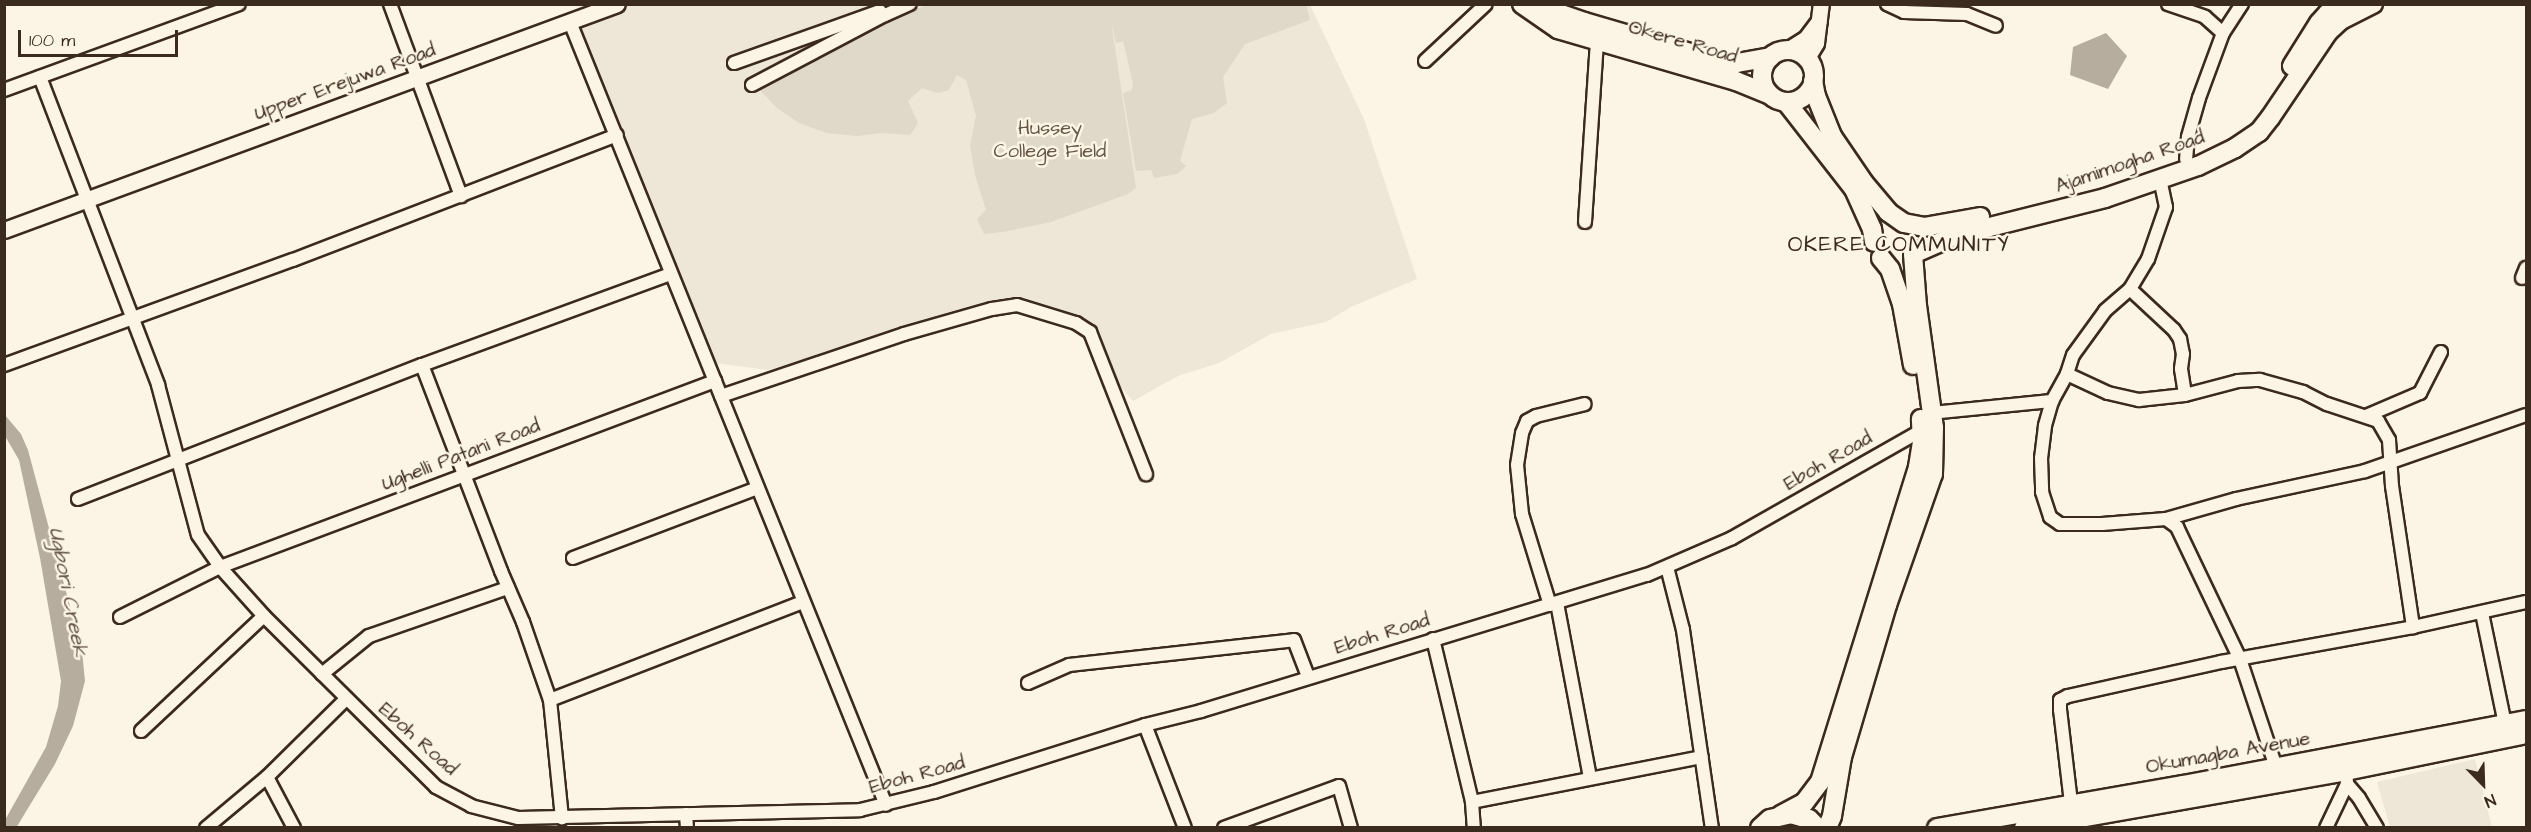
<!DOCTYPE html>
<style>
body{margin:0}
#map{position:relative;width:2531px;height:832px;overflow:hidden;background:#fcf5e5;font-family:"Architects Daughter",sans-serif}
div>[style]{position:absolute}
.built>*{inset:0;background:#eee6d6}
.green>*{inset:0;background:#e0d8c8}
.water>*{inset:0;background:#b7ad9e}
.roads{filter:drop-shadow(2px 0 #3b2a1e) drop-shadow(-2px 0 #3b2a1e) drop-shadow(0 2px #3b2a1e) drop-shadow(0 -2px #3b2a1e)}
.minor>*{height:12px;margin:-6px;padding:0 6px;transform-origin:6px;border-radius:6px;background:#fcf5e5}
.tertiary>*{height:15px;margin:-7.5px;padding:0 7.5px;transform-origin:7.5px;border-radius:7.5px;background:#fcf5e5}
.secondary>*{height:18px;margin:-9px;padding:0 9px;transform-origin:9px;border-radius:9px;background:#fcf5e5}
.secondary>.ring{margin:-9px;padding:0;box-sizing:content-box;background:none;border:18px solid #fcf5e5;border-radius:50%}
span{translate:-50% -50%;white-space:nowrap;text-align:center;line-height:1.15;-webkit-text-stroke:5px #fcf5e5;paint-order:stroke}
.street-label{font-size:20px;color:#3b2a1e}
.park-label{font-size:20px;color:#645648}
.water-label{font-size:21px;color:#605144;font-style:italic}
.quarter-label{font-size:22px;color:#3b2a1e;letter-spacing:1.5px}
.frame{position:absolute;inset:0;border:6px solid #3b2a1e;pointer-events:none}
.north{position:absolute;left:2453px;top:754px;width:60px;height:60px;-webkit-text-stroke:4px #fcf5e5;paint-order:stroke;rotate:157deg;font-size:16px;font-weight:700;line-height:24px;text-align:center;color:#3b2a1e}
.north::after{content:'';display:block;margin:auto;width:21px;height:27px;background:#3b2a1e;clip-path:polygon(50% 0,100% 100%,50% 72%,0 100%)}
.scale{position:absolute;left:18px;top:30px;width:160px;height:27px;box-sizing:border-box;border:3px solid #3b2a1e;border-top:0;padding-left:8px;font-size:18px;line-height:21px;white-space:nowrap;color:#3b2a1e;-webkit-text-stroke:4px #fcf5e5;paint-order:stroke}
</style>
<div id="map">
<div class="built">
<i style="clip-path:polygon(623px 4px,1310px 5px,1364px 119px,1417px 279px,1351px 307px,1326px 322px,1271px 334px,1219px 363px,1178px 376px,1133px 401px,1114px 379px,1097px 327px,1030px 305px,768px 370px,715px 363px,576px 22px)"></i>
<i style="clip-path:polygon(2475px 759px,2492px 827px,2390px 827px,2377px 782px)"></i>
</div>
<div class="green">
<i style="clip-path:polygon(1306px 4px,1310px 20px,1245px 44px,1223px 77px,1227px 103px,1214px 113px,1192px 119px,1180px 161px,1186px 166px,1177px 174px,1154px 178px,1151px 170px,1136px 171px,1123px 93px,1132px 90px,1133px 83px,1123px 41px,1116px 43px,1111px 21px,1136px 188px,1128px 194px,1051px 222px,1003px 232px,984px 234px,977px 219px,986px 210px,975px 175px,970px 146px,976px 116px,966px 80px,957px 75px,949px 90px,938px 93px,922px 88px,908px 101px,918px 123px,910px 135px,881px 133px,857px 136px,826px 133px,799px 123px,777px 108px,755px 85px,884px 20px,928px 5px)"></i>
</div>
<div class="water">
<i style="clip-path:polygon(2106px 33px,2127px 56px,2108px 89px,2070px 75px,2073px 47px)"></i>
<i style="clip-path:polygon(5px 415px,21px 434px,28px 450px,82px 651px,85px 681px,73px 726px,55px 764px,16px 828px,5px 827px,5px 820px,46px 747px,58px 706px,61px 681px,40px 558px,19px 460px,5px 436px)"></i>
</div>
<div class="roads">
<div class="minor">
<i style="left:390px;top:4px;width:205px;rotate:69.7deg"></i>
<i style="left:1887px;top:4px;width:19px;rotate:25deg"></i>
<i style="left:1904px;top:12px;width:63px;rotate:1.8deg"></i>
<i style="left:1967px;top:14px;width:31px;rotate:22deg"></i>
<i style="left:2168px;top:4px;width:39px;rotate:19deg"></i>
<i style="left:2205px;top:17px;width:24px;rotate:42deg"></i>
<i style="left:2223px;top:33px;width:69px;rotate:110.3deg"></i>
<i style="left:2199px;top:98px;width:41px;rotate:105.8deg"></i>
<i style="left:2188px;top:137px;width:22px;rotate:95deg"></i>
<i style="left:570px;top:22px;width:844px;rotate:68.02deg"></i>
<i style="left:2223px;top:33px;width:35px;rotate:-57deg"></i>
<i style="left:1425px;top:61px;width:83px;rotate:-43.1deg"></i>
<i style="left:734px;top:63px;width:155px;rotate:-19.6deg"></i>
<i style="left:40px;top:77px;width:330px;rotate:69deg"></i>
<i style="left:158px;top:385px;width:155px;rotate:75.1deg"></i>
<i style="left:198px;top:535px;width:39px;rotate:55deg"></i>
<i style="left:220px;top:567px;width:66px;rotate:48.1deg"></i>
<i style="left:264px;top:616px;width:243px;rotate:44.8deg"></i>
<i style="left:436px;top:787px;width:40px;rotate:28deg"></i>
<i style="left:471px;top:806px;width:49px;rotate:14.3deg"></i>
<i style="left:518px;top:818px;width:342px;rotate:-1.3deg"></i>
<i style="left:860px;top:810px;width:76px;rotate:-13.7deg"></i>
<i style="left:934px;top:792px;width:221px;rotate:-17.6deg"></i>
<i style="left:1145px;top:725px;width:58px;rotate:-14deg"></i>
<i style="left:1201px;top:711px;width:466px;rotate:-17deg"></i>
<i style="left:1647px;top:575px;width:93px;rotate:-23.5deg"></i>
<i style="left:1732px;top:538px;width:219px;rotate:-29.6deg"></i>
<i style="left:752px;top:85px;width:150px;rotate:-27.8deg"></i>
<i style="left:885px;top:15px;width:27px;rotate:-24deg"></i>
<i style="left:4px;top:90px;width:250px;rotate:-20.1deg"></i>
<i style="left:2160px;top:179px;width:29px;rotate:78deg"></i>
<i style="left:2166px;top:207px;width:55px;rotate:109.1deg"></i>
<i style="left:2148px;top:259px;width:35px;rotate:121deg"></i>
<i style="left:2130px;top:289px;width:33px;rotate:139deg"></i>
<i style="left:2105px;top:311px;width:54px;rotate:126deg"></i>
<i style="left:2073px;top:355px;width:20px;rotate:108deg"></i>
<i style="left:2067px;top:374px;width:31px;rotate:119deg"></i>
<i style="left:2052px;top:401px;width:26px;rotate:106deg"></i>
<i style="left:2045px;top:426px;width:32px;rotate:97deg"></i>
<i style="left:2041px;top:458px;width:34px;rotate:88deg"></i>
<i style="left:2042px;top:492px;width:26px;rotate:72deg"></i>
<i style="left:2050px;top:517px;width:12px;rotate:35deg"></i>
<i style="left:2060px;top:524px;width:42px"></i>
<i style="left:2102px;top:524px;width:64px;rotate:-4.5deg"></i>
<i style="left:2166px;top:519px;width:73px;rotate:-15.9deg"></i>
<i style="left:2236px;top:499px;width:132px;rotate:-12.2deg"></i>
<i style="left:2365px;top:471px;width:170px;rotate:-19.2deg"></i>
<i style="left:1585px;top:222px;width:181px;rotate:-86.2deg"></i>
<i style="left:2522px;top:278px;width:11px;rotate:-68deg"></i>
<i style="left:2130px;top:289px;width:60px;rotate:43deg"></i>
<i style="left:2174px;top:330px;width:11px;rotate:56deg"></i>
<i style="left:2180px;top:339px;width:15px;rotate:79deg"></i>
<i style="left:2183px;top:354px;width:15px;rotate:98deg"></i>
<i style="left:2181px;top:369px;width:26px;rotate:81deg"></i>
<i style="left:4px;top:365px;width:307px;rotate:-20deg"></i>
<i style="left:293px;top:260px;width:347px;rotate:-21.1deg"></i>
<i style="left:422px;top:365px;width:221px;rotate:69deg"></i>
<i style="left:501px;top:571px;width:56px;rotate:66.7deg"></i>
<i style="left:523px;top:622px;width:83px;rotate:70.9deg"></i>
<i style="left:550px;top:700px;width:119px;rotate:84.2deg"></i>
<i style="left:2067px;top:374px;width:45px;rotate:24.9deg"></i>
<i style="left:2108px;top:393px;width:32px;rotate:13deg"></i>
<i style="left:2139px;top:400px;width:46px;rotate:-6.2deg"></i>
<i style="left:2185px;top:395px;width:55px;rotate:-14.8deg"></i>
<i style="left:2238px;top:381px;width:22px;rotate:-3deg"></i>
<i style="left:2260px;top:380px;width:45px;rotate:15.6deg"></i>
<i style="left:2303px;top:392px;width:27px;rotate:27deg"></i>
<i style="left:2327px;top:404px;width:54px;rotate:18.4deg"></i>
<i style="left:2378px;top:421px;width:22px;rotate:60deg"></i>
<i style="left:2389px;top:440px;width:46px;rotate:86.3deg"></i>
<i style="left:2392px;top:486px;width:143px;rotate:81.5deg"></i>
<i style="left:721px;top:396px;width:193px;rotate:-18.7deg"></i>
<i style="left:904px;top:334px;width:91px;rotate:-15.9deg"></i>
<i style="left:992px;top:309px;width:25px;rotate:-9deg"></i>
<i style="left:1017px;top:305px;width:62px;rotate:17deg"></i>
<i style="left:1076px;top:323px;width:17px;rotate:33deg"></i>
<i style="left:1090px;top:332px;width:153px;rotate:68.5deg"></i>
<i style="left:1931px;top:413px;width:122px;rotate:-5.7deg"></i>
<i style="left:2366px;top:416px;width:59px;rotate:-23.1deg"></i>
<i style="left:2420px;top:393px;width:46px;rotate:-62.9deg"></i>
<i style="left:78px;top:499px;width:369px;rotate:-21.3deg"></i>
<i style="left:422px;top:365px;width:264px;rotate:-20.1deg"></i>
<i style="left:2166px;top:519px;width:14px;rotate:36deg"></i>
<i style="left:2177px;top:527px;width:146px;rotate:64.5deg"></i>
<i style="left:2240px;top:659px;width:114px;rotate:71.6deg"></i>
<i style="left:573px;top:558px;width:197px;rotate:-20.8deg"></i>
<i style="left:1667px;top:567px;width:65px;rotate:75.7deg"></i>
<i style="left:1683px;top:630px;width:200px;rotate:81.7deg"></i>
<i style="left:1557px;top:603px;width:177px;rotate:79.3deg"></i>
<i style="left:1550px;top:605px;width:95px;rotate:-107.1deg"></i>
<i style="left:1522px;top:514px;width:49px;rotate:-95.8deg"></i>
<i style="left:1517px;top:465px;width:32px;rotate:-81deg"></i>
<i style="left:1522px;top:433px;width:13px;rotate:-67deg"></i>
<i style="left:1527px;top:421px;width:10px;rotate:-29deg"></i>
<i style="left:1536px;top:416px;width:50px;rotate:-13.8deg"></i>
<i style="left:2482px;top:613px;width:113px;rotate:78.3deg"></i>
<i style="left:120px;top:617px;width:112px;rotate:-26.6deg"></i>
<i style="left:220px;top:567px;width:529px;rotate:-20.59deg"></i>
<i style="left:1433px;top:639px;width:168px;rotate:76.5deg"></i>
<i style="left:1472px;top:802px;width:26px;rotate:86deg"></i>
<i style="left:322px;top:674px;width:60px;rotate:-39deg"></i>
<i style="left:369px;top:636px;width:147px;rotate:-19.1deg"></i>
<i style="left:1028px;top:683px;width:45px;rotate:-23.7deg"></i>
<i style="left:1069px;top:665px;width:226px;rotate:-6.3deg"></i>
<i style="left:1294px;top:640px;width:39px;rotate:69deg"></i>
<i style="left:550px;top:700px;width:271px;rotate:-21.2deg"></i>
<i style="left:1145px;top:725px;width:110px;rotate:68.8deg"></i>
<i style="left:141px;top:731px;width:168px;rotate:-43.1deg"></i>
<i style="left:267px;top:777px;width:111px;rotate:-44.6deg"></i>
<i style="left:2347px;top:784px;width:18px;rotate:49deg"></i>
<i style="left:2359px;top:798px;width:35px;rotate:59deg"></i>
<i style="left:1472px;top:802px;width:234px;rotate:-11.1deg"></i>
<i style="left:2071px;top:803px;width:94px;rotate:-96.7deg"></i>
<i style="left:2060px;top:710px;width:10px;rotate:-90deg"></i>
<i style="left:2060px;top:700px;width:9px;rotate:-27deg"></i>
<i style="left:2068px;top:696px;width:157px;rotate:-12.5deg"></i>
<i style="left:2221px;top:662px;width:195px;rotate:-10.3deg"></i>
<i style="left:2413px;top:627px;width:116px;rotate:-12.5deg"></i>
<i style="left:686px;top:814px;width:14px;rotate:86deg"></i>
<i style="left:206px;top:828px;width:80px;rotate:-39.9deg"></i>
<i style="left:267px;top:777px;width:58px;rotate:62.1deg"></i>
<i style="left:1224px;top:828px;width:122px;rotate:-20.1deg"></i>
<i style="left:1339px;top:786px;width:44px;rotate:74.1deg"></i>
<i style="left:2326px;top:828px;width:49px;rotate:-64.5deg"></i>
<i style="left:2347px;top:784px;width:20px;rotate:-93deg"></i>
</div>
<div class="tertiary">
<i style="left:1787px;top:50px;width:22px;rotate:-32deg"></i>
<i style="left:1806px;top:38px;width:21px;rotate:-53deg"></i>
<i style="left:1807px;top:58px;width:17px;rotate:-59deg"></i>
<i style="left:1816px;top:43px;width:39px;rotate:-83deg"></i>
<i style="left:4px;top:230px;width:653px;rotate:-20.24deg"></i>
</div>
<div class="secondary">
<i style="left:1522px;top:4px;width:44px;rotate:34.8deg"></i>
<i style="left:1558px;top:29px;width:185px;rotate:16.3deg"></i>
<i style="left:1736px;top:81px;width:35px;rotate:22deg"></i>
<i style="left:1547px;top:4px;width:17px;rotate:36deg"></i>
<i style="left:1561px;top:14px;width:24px;rotate:19deg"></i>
<i style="left:1584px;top:22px;width:146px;rotate:16.3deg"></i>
<i style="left:1724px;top:63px;width:13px"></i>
<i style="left:1737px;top:63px;width:34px;rotate:-10deg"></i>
<i class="ring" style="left:1762px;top:50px;width:34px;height:34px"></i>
<i style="left:2292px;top:66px;width:51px;rotate:-57.9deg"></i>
<i style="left:2319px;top:23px;width:13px;rotate:-48deg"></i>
<i style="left:2328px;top:13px;width:18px;rotate:-29deg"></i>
<i style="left:1813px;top:81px;width:15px;rotate:79deg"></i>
<i style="left:1816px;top:96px;width:43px;rotate:68.2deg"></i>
<i style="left:1832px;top:136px;width:57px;rotate:55.8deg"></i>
<i style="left:1864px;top:183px;width:38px;rotate:50deg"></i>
<i style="left:1888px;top:212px;width:19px;rotate:35deg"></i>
<i style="left:1904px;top:223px;width:20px;rotate:11deg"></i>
<i style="left:1924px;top:227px;width:57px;rotate:-10.1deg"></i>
<i style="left:1787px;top:103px;width:109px;rotate:52.1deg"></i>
<i style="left:1854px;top:189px;width:44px;rotate:65.8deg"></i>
<i style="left:1872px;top:229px;width:13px;rotate:81deg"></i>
<i style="left:1881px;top:258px;width:14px;rotate:51deg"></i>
<i style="left:1890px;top:269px;width:37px;rotate:71deg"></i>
<i style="left:1902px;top:304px;width:62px;rotate:79.8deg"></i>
<i style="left:1781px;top:815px;width:26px;rotate:-28deg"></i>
<i style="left:1804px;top:803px;width:26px;rotate:-53deg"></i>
<i style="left:1820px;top:782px;width:330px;rotate:-72.7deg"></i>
<i style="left:1918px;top:467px;width:26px;rotate:-81deg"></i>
<i style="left:1922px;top:441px;width:22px;rotate:-93deg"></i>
<i style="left:1760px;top:828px;width:13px;rotate:-42deg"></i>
<i style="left:1770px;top:819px;width:22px;rotate:-13deg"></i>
<i style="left:1791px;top:814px;width:19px;rotate:16deg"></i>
<i style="left:1809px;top:819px;width:13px;rotate:45deg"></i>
<i style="left:1827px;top:828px;width:13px;rotate:-67deg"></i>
<i style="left:1832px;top:816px;width:60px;rotate:-80.4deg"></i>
<i style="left:1842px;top:757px;width:159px;rotate:-73.5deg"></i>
<i style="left:1887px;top:605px;width:139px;rotate:-70.7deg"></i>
<i style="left:1933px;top:474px;width:46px;rotate:-88.8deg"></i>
<i style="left:1934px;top:428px;width:123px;rotate:-97.9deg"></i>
<i style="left:1917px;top:306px;width:52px;rotate:-94.4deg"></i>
<i style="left:1913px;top:254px;width:45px;rotate:-23.7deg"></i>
<i style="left:1954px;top:236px;width:156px;rotate:-14.1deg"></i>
<i style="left:2105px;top:198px;width:98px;rotate:-19deg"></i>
<i style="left:2198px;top:166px;width:41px;rotate:-25.9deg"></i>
<i style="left:2235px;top:148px;width:29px;rotate:-34deg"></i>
<i style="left:2259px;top:132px;width:18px;rotate:-52deg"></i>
<i style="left:2270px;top:118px;width:104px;rotate:-56deg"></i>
<i style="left:2328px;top:32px;width:18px;rotate:-43deg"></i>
<i style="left:2341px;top:20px;width:36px;rotate:-27deg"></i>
<i style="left:1937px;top:828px;width:250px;rotate:-9.9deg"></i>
<i style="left:2183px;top:785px;width:349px;rotate:-10.7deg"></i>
<i style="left:2024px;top:828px;width:327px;rotate:-10deg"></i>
<i style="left:2346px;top:771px;width:184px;rotate:-11.6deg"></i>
</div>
</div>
<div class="street-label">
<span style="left:1683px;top:42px;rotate:16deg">Okere Road</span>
<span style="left:345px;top:82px;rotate:-20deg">Upper Erejuwa Road</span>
<span style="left:2130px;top:162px;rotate:-19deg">Ajamimogha Road</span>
<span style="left:461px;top:455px;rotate:-21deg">Ughelli Patani Road</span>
<span style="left:1828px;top:461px;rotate:-30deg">Eboh Road</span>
<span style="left:1382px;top:634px;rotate:-17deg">Eboh Road</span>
<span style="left:418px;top:739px;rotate:42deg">Eboh Road</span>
<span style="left:2228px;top:753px;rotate:-10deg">Okumagba Avenue</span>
<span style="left:917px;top:775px;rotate:-15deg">Eboh Road</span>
</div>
<div class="park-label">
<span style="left:1050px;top:140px">Hussey<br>College Field</span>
</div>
<div class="water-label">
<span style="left:68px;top:592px;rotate:79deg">Ugbori Creek</span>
</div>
<div class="quarter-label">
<span style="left:1899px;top:245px">OKERE COMMUNITY</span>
</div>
<div class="frame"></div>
<div class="north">N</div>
<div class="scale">100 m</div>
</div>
